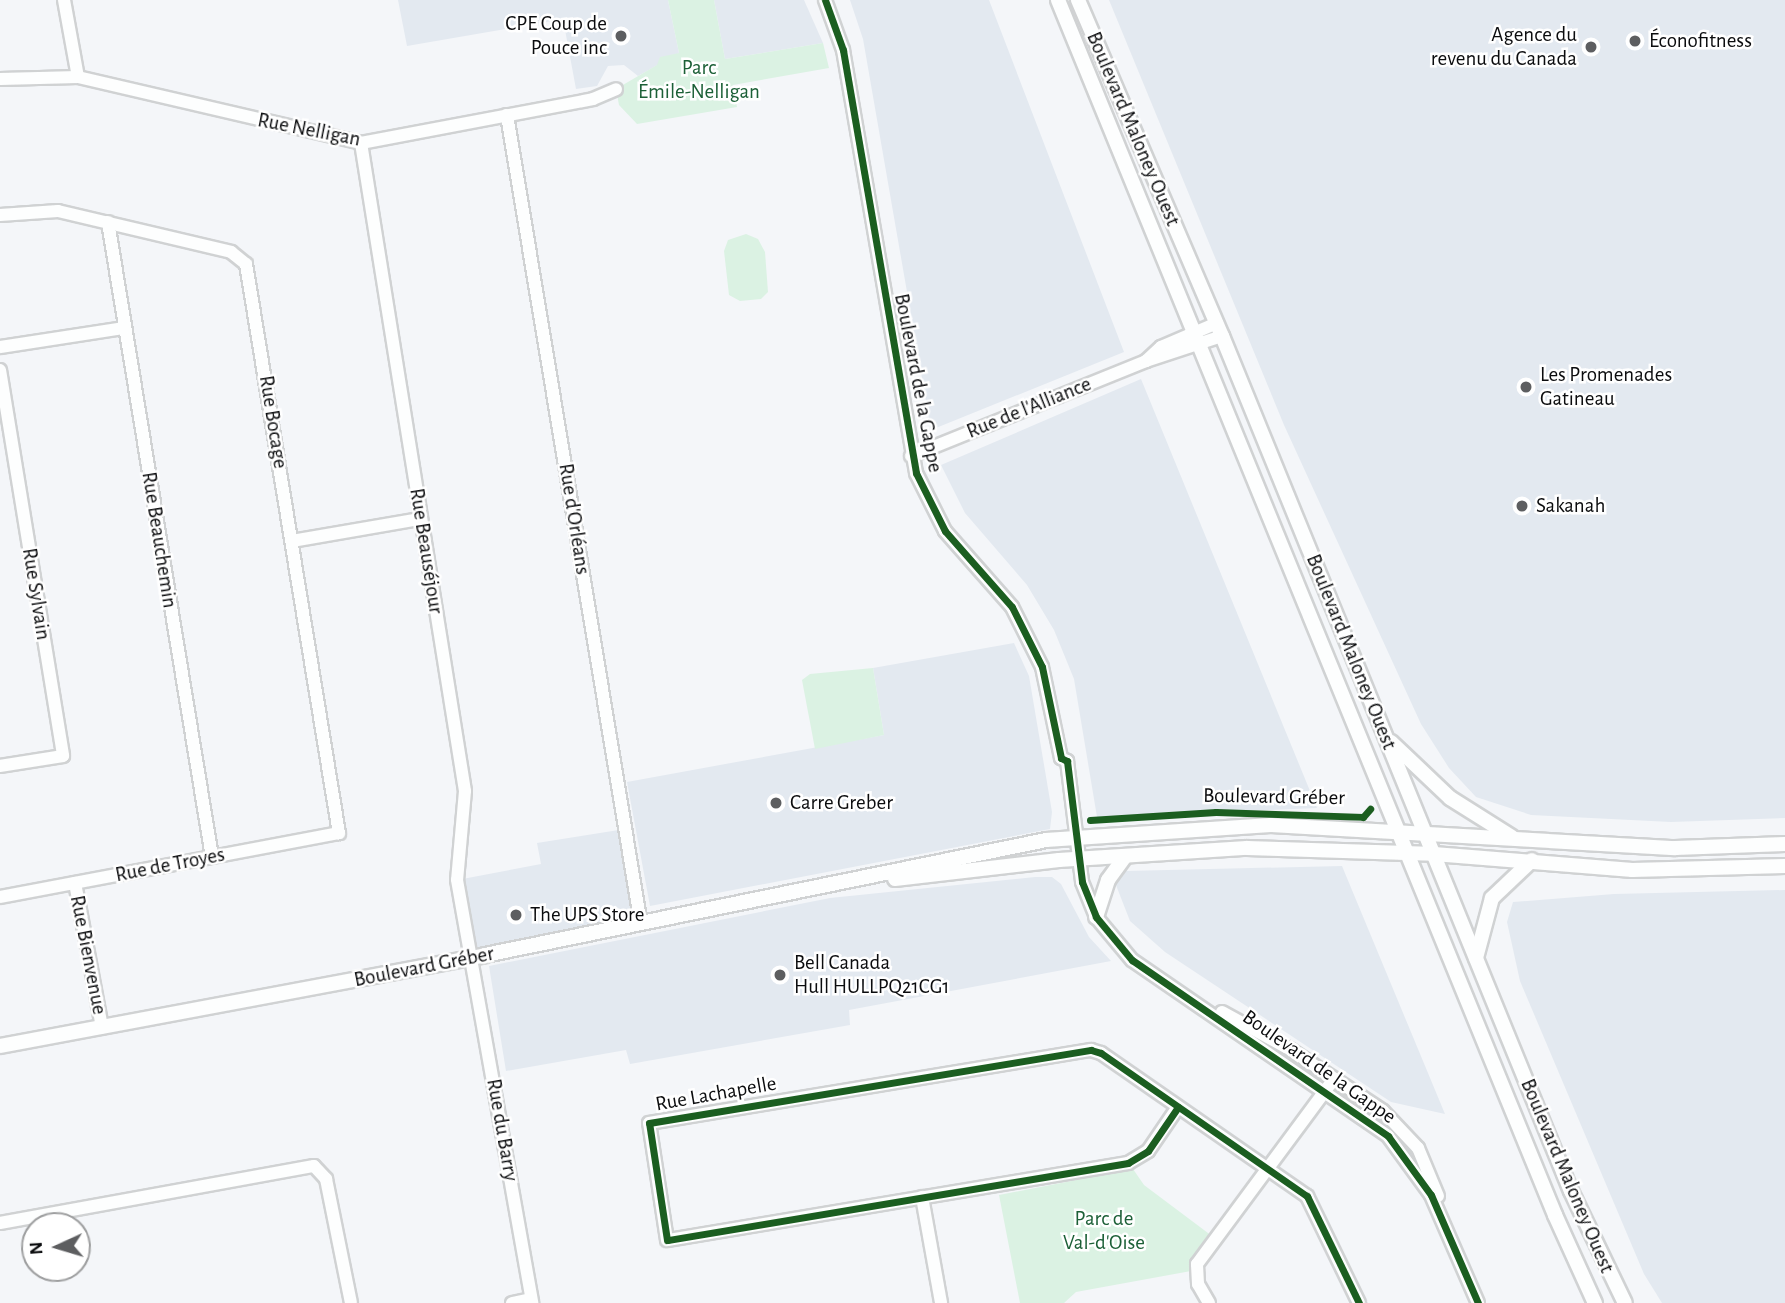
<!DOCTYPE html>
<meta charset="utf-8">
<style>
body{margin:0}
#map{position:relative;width:1785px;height:1303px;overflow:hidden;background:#f4f6f9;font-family:"Alegreya Sans",sans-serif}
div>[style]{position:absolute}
.built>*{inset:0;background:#e3e9f0}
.green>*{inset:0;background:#dbf2e3}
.roads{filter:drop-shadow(2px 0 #d0d2d3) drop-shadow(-2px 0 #d0d2d3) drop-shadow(0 2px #d0d2d3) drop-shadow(0 -2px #d0d2d3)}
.minor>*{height:12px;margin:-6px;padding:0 6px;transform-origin:6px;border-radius:6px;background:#fdfefe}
.major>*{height:14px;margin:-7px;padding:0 7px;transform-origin:7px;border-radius:7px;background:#fdfefe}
.cycleway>*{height:7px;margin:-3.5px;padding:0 3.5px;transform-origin:3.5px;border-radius:3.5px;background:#1b5e20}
.dots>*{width:19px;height:19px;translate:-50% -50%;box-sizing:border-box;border:4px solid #fff;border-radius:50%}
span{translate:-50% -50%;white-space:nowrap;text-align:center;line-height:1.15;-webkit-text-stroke:5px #fff;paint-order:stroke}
.poi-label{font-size:21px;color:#0b0c0e}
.right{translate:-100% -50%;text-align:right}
.left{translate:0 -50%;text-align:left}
.park-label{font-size:21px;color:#1c6037}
.street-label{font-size:21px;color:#0b0c0e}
.north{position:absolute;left:21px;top:1212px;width:70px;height:70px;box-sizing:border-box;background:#fff;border:2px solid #9d9e9f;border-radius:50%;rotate:266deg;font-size:19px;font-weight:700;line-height:28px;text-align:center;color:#0b0c0e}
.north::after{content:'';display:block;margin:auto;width:24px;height:32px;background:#5d5e60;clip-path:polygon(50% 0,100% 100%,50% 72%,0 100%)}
</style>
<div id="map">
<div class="built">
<i style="clip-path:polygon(398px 0,668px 0,679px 53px,638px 76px,624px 65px,608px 66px,597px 86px,576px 89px,563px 19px,407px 46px)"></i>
<i style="clip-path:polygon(714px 0,804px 0,823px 43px,725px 59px)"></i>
<i style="clip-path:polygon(850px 0,989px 0,1124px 352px,931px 430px,863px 39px)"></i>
<i style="clip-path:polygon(1109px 0,1785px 0,1785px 818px,1671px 822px,1531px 815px,1476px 797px,1449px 768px,1421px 724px,1284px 425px)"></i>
<i style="clip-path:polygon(1141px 379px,1317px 808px,1097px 817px,1074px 679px,1054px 630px,1027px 585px,965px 513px,941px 465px)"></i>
<i style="clip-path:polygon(1014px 643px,1029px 676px,1052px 812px,1050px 829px,650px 906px,627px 782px,884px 735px,873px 668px)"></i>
<i style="clip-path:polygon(625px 829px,641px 924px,473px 958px,457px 880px,541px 864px,537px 843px)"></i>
<i style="clip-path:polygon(1342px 866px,1445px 1114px,1391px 1102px,1165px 952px,1130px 921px,1114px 880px,1126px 871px)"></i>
<i style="clip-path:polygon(1035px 877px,1052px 877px,1061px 884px,1089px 937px,1111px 961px,849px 1010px,850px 1025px,630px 1064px,626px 1050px,506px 1071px,489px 966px,830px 898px)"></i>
<i style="clip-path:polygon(1785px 890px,1785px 1303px,1662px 1303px,1644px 1274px,1520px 981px,1507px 922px,1513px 902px,1614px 894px)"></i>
</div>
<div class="green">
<i style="clip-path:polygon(668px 0,714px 0,725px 59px,823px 43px,829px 68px,733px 85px,737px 107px,637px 124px,619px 105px,616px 89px,657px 65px,660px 57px,679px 53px)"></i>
<i style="clip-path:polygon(746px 234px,758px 239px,765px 252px,768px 292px,761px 299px,740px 301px,729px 295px,724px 251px,728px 240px)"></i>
<i style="clip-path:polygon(873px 668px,884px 735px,815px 749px,802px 680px,810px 674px)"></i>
<i style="clip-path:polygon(1133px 1169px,1144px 1185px,1212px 1236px,1191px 1271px,1076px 1292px,1064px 1303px,1020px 1303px,999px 1195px)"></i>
</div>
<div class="roads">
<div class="minor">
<i style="left:64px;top:0;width:78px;rotate:79.7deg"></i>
<i style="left:825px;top:0;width:53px;rotate:70.2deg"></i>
<i style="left:843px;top:50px;width:429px;rotate:80.2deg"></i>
<i style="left:916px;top:473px;width:65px;rotate:63.4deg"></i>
<i style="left:945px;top:531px;width:101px;rotate:48.6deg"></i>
<i style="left:1012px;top:607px;width:67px;rotate:63.4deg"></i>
<i style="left:1042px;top:667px;width:93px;rotate:78.2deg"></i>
<i style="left:1061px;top:758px;width:7px;rotate:27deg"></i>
<i style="left:1067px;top:761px;width:122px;rotate:82.9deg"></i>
<i style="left:1082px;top:882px;width:38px;rotate:68deg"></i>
<i style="left:1096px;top:917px;width:56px;rotate:50.1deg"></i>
<i style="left:1132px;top:960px;width:311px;rotate:34.5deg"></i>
<i style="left:1388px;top:1136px;width:73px;rotate:53.9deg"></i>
<i style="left:1431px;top:1195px;width:118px;rotate:66.5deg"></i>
<i style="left:0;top:79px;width:78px;rotate:-1.5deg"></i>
<i style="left:78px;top:77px;width:291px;rotate:13.1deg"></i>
<i style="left:361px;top:143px;width:236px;rotate:-10.7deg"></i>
<i style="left:593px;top:99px;width:25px;rotate:-23deg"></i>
<i style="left:507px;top:115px;width:820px;rotate:80.6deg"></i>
<i style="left:361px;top:143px;width:656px;rotate:80.88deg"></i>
<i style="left:465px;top:791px;width:89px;rotate:95.1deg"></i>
<i style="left:457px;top:880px;width:430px;rotate:79.9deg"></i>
<i style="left:0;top:215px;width:58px;rotate:-3.9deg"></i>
<i style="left:58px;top:211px;width:178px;rotate:13.3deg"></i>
<i style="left:231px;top:252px;width:19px;rotate:39deg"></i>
<i style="left:246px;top:264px;width:577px;rotate:80.72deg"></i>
<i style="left:339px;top:833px;width:345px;rotate:169.3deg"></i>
<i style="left:108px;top:222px;width:643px;rotate:80.7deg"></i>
<i style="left:0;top:347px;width:125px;rotate:-8.7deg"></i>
<i style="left:1146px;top:361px;width:21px;rotate:-43deg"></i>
<i style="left:1161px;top:347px;width:61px;rotate:-23.2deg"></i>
<i style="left:0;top:370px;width:391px;rotate:80.7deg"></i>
<i style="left:63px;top:756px;width:64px;rotate:171deg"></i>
<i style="left:911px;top:456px;width:253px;rotate:-22deg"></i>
<i style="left:1146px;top:361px;width:80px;rotate:-18.2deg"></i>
<i style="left:292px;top:541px;width:130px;rotate:-9.8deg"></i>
<i style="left:75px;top:883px;width:147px;rotate:79.4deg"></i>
<i style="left:1222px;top:1012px;width:79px;rotate:28.8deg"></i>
<i style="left:1291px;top:1050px;width:110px;rotate:33.5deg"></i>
<i style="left:1383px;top:1111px;width:51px;rotate:46.6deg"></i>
<i style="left:1418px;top:1148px;width:52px;rotate:67.4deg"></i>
<i style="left:1178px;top:1107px;width:53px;rotate:124.3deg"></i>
<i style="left:1148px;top:1151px;width:23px;rotate:149deg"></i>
<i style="left:1128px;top:1163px;width:467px;rotate:170.5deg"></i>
<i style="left:667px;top:1240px;width:118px;rotate:-98.7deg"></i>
<i style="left:649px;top:1123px;width:448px;rotate:-9.4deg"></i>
<i style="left:1091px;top:1050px;width:10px;rotate:17deg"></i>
<i style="left:1101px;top:1053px;width:251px;rotate:34.8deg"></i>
<i style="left:1307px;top:1196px;width:119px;rotate:64.1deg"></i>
<i style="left:922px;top:1197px;width:108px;rotate:79.8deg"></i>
<i style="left:0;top:1223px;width:319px;rotate:-10.3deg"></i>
<i style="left:314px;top:1166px;width:18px;rotate:47deg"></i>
<i style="left:326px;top:1179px;width:126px;rotate:78.6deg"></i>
<i style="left:512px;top:1303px;width:19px;rotate:-12deg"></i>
<i style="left:1209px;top:1303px;width:22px;rotate:-120deg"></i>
<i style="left:1198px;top:1284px;width:20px;rotate:-93deg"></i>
<i style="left:1197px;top:1264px;width:224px;rotate:-53.5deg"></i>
</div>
<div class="major">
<i style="left:1058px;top:0;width:1313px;rotate:67.75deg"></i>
<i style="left:1555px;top:1215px;width:97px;rotate:65.6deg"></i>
<i style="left:1078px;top:0;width:366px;rotate:66.8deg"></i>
<i style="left:1222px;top:336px;width:923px;rotate:67.8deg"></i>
<i style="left:1571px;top:1191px;width:124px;rotate:64.3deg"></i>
<i style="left:1391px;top:742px;width:81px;rotate:43.5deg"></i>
<i style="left:1450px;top:798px;width:73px;rotate:32.2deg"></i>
<i style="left:895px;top:879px;width:165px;rotate:-6.6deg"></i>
<i style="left:1059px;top:860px;width:188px;rotate:-3.7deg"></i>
<i style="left:1247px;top:848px;width:187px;rotate:1.8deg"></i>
<i style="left:1434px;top:854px;width:199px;rotate:4.6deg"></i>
<i style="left:1632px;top:870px;width:153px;rotate:-1.5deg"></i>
<i style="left:1096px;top:917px;width:39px;rotate:-72deg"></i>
<i style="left:1108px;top:880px;width:27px;rotate:-54deg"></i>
<i style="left:1476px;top:958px;width:62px;rotate:-75.1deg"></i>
<i style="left:1492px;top:898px;width:55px;rotate:-43.5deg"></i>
<i style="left:0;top:1046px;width:493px;rotate:-10.6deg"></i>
<i style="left:485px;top:955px;width:573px;rotate:-11.58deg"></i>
<i style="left:1046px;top:840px;width:225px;rotate:-3.8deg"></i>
<i style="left:1271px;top:825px;width:405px;rotate:3.3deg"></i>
<i style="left:1675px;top:848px;width:110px;rotate:-2.1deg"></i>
</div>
</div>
<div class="cycleway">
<i style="left:825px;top:0;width:53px;rotate:70.2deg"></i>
<i style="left:843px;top:50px;width:429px;rotate:80.2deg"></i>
<i style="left:916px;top:473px;width:65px;rotate:63.4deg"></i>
<i style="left:945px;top:531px;width:101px;rotate:48.6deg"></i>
<i style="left:1012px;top:607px;width:67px;rotate:63.4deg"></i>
<i style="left:1042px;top:667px;width:93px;rotate:78.2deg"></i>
<i style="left:1061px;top:758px;width:7px;rotate:27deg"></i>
<i style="left:1067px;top:761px;width:122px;rotate:82.9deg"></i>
<i style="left:1082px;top:882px;width:38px;rotate:68deg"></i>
<i style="left:1096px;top:917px;width:56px;rotate:50.1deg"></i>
<i style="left:1132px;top:960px;width:311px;rotate:34.5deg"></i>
<i style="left:1388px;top:1136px;width:73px;rotate:53.9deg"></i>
<i style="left:1431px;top:1195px;width:118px;rotate:66.5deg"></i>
<i style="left:1090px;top:820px;width:126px;rotate:-3.6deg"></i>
<i style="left:1216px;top:812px;width:147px;rotate:1.9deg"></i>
<i style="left:1363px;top:817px;width:11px;rotate:-49deg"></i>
<i style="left:1178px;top:1107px;width:53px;rotate:124.3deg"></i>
<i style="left:1148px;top:1151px;width:23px;rotate:149deg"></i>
<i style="left:1128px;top:1163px;width:467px;rotate:170.5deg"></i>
<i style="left:667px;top:1240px;width:118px;rotate:-98.7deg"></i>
<i style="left:649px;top:1123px;width:448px;rotate:-9.4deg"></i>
<i style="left:1091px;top:1050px;width:10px;rotate:17deg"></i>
<i style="left:1101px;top:1053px;width:251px;rotate:34.8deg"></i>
<i style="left:1307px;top:1196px;width:119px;rotate:64.1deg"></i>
</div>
<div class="dots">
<i style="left:621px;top:36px;background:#5d5e60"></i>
<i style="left:1635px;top:41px;background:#5d5e60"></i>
<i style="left:1591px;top:47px;background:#5d5e60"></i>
<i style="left:1526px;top:387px;background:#5d5e60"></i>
<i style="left:1522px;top:506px;background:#5d5e60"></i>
<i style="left:776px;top:803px;background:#5d5e60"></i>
<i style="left:516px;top:915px;background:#5d5e60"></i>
<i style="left:780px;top:975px;background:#5d5e60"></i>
</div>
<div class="poi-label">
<span class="right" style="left:607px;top:36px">CPE Coup de<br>Pouce inc</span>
<span class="right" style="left:1577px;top:47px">Agence du<br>revenu du Canada</span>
<span class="left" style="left:1649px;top:41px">Éconofitness</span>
<span class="left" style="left:1540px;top:387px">Les Promenades<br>Gatineau</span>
<span class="left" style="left:1536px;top:506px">Sakanah</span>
<span class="left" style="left:790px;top:803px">Carre Greber</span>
<span class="left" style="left:530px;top:915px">The UPS Store</span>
<span class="left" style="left:794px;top:975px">Bell Canada<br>Hull HULLPQ21CG1</span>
</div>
<div class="park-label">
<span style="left:699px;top:80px">Parc<br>Émile-Nelligan</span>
<span style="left:1104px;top:1231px">Parc de<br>Val-d'Oise</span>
</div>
<div class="street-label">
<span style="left:1133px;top:129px;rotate:67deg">Boulevard Maloney Ouest</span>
<span style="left:309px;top:130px;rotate:11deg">Rue Nelligan</span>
<span style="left:918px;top:383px;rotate:79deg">Boulevard de la Gappe</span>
<span style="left:1029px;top:408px;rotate:-22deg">Rue de l'Alliance</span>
<span style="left:273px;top:422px;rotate:81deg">Rue Bocage</span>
<span style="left:574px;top:519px;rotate:81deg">Rue d'Orléans</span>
<span style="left:159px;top:540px;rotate:81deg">Rue Beauchemin</span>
<span style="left:426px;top:551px;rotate:81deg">Rue Beauséjour</span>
<span style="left:36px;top:594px;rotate:81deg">Rue Sylvain</span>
<span style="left:1351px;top:652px;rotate:68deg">Boulevard Maloney Ouest</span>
<span style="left:1274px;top:797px;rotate:1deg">Boulevard Gréber</span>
<span style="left:170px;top:865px;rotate:-11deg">Rue de Troyes</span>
<span style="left:88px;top:955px;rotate:79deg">Rue Bienvenue</span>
<span style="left:424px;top:967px;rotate:-11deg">Boulevard Gréber</span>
<span style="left:1319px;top:1067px;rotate:35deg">Boulevard de la Gappe</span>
<span style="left:716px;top:1094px;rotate:-10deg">Rue Lachapelle</span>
<span style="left:502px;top:1130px;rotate:80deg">Rue du Barry</span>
<span style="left:1567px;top:1176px;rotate:67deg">Boulevard Maloney Ouest</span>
</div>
<div class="north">N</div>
</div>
